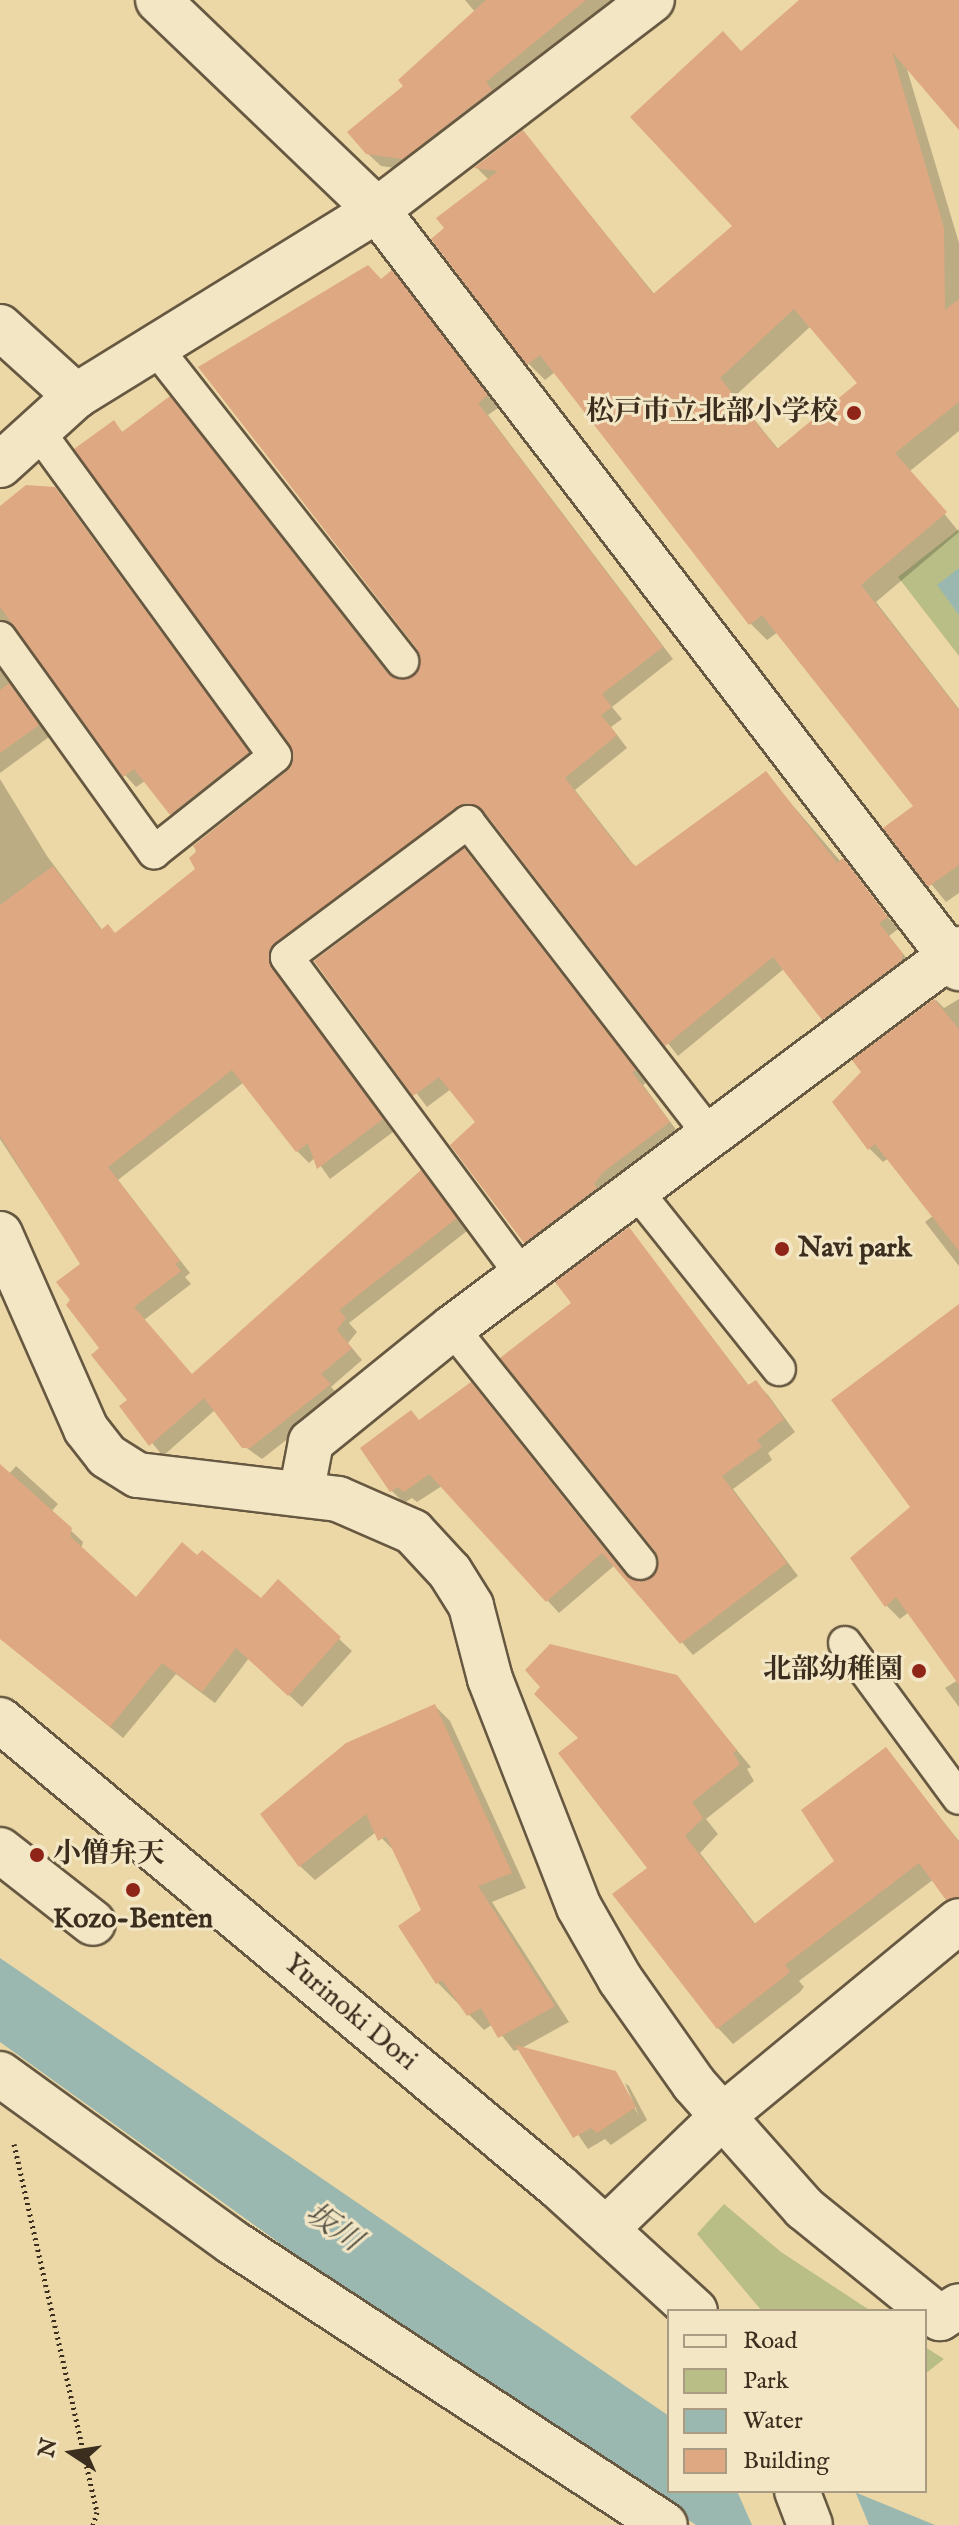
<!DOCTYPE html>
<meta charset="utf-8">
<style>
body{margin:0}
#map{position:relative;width:959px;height:2525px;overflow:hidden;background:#ecd8a6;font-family:"IM FELL English","Noto Serif JP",serif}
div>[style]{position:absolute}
.green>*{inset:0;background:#b9be86}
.water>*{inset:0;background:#9bb8b0}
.pier>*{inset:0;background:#ecd8a6}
.shadow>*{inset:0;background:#0003}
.building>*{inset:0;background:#dea882}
.path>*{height:5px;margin-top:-2.5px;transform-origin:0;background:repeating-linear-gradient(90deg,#3b2e1f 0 2px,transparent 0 6px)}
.roads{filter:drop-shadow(2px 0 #675841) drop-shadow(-2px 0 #675841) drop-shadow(0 2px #675841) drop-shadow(0 -2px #675841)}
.lane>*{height:32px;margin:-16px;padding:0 16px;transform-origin:16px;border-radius:16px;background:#f3e6c5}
.street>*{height:44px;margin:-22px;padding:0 22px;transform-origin:22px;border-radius:22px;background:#f3e6c5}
.secondary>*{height:44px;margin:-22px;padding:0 22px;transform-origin:22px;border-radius:22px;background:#f3e6c5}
.dots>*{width:22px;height:22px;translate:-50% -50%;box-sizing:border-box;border:4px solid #f3e6c5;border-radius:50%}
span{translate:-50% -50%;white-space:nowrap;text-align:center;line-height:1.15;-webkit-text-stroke:6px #f3e6c5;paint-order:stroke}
.poi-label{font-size:28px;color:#3b2e1f;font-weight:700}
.right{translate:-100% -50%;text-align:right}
.left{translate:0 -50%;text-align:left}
.street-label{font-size:28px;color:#3b2e1f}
.water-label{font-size:30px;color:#535043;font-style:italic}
.legend{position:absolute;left:667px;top:2309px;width:260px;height:184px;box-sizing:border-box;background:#f3e6c5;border:2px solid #a99c83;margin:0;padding:10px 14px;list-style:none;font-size:24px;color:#3b2e1f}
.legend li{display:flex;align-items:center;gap:16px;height:40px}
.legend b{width:40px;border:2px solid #a99c83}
.north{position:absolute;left:32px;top:2413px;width:80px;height:80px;-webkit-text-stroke:6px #f3e6c5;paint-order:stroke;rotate:282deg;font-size:22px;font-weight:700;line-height:32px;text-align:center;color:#3b2e1f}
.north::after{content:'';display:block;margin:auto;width:28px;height:36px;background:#3b2e1f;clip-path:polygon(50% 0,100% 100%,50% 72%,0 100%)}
</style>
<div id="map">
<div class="green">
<i style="clip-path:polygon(959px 529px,959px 656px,898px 577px)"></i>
<i style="clip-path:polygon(724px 2204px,781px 2252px,871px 2311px,762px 2311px,697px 2234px)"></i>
<i style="clip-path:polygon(925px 2347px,944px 2359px,925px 2374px)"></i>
</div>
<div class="water">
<i style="clip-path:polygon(959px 568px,959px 615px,937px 585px)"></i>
<i style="clip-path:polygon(0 1958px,669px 2416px,669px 2491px,852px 2491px,935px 2525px,696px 2525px,396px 2327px,0 2042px)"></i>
</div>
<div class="pier">
<i style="clip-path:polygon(737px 2491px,855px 2491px,869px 2525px,752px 2525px)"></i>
</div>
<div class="shadow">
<i style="clip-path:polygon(465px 0,625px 0,416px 171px,381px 166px,367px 153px,406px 86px,475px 12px)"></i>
<i style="clip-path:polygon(evenodd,802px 0,959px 0,959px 127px,906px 66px,959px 243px,959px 431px,910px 471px,959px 532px,876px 602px,959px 709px,959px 893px,946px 902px,886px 829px,916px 807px,778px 632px,767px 640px,751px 624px,555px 372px,545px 380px,529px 364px,489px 180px,477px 168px,523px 132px,655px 295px,735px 226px,742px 53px,802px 0,811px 326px,860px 384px,779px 450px,735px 396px,811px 326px)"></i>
<i style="clip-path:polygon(392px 273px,498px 408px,488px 415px,673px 659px,612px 707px,622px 719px,611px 727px,627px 748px,575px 790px,636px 868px,766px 774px,898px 929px,889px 936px,916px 970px,835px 1031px,785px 968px,678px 1056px,493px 820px,480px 814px,280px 962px,283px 982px,393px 1132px,330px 1179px,315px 1158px,309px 1163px,297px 1151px,244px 1082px,118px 1180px,190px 1273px,185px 1277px,191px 1284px,144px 1320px,193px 1376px,421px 1173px,467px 1231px,349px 1323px,357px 1332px,348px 1343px,362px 1360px,331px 1387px,341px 1397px,262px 1459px,244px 1446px,215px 1410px,163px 1456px,122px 1407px,130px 1400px,102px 1349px,82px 1265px,0 1139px,0 779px,47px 856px,103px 931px,116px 935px,198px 869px,195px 846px,294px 765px,292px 744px,114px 423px,124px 434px,181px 411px,390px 676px,404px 682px,416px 677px,423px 659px,381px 281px)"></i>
<i style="clip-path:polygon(54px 489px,259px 765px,183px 826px,145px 781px,136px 787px,125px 775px,24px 636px,12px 630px,0 634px,0 522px)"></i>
<i style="clip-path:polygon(0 669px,49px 737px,0 773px)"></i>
<i style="clip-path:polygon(464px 851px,646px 1083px,643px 1085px,680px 1135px,538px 1253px,526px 1241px,478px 1122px,451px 1089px,427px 1107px,316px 961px)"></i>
<i style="clip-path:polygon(959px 999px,959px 1266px,925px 1222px,934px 1215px,889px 1158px,883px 1162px,869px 1148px,863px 1072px,855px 1061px,936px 1000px,944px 1008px)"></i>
<i style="clip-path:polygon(629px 1229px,750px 1387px,756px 1383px,768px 1395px,795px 1432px,768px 1453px,772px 1460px,733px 1489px,798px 1576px,693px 1655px,615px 1565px,559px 1613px,442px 1486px,417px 1502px,412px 1498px,404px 1503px,391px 1490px,420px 1422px,470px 1384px,630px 1580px,652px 1580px,660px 1570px,657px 1550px,573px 1303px)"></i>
<i style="clip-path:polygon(959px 1307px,959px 1707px,945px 1688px,958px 1680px,909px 1612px,900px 1619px,886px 1605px)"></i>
<i style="clip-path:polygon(16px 1466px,58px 1504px,51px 1512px,83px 1542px,81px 1549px,136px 1600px,261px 1600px,278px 1582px,352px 1651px,302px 1707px,249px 1658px,215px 1703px,176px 1674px,123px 1738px,0 1636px,0 1484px)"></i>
<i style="clip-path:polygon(676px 1677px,751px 1767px,747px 1769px,754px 1781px,706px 1819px,718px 1834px,700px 1853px,756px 1925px,836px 1862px,885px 1749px,959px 1841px,959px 1880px,934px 1879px,799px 1981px,804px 1987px,800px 1992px,733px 2044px,718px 2028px,649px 1868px)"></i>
<i style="clip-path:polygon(435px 1706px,450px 1721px,526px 1888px,492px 1902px,569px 2022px,520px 2049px,615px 2073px,639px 2116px,625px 2083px,629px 2086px,647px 2120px,611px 2145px,605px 2139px,588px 2149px,519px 2049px,514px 2051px,493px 2024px,484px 2030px,438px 1983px,401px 1927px,423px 1911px,396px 1853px,376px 1832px,315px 1880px,300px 1866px)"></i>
</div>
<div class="building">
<i style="clip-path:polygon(486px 0,586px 0,486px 82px,492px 90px,403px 159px,366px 154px,347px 132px,403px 86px,398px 80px)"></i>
<i style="clip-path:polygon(evenodd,799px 0,959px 0,959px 130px,892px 52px,944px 228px,945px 310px,959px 299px,959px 402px,895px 453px,947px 512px,861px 585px,959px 710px,959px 865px,928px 887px,883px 828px,913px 806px,762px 615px,749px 625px,540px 355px,527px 365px,431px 239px,444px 228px,436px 218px,498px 171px,474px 168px,523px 130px,653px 294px,732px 226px,630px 117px,723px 31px,741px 51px,799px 0,794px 309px,857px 383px,777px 449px,720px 378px,794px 309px)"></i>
<i style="clip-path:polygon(368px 265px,381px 279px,392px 270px,488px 395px,478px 403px,663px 647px,602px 694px,612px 707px,601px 715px,617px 735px,565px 778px,628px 860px,636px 866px,766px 771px,837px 863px,843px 858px,888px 917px,879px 923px,903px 954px,901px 961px,822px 1020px,773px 957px,665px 1046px,483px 810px,466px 803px,457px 807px,269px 950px,272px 968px,383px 1119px,317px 1169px,308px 1143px,296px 1152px,232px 1070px,108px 1167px,180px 1261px,175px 1264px,181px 1271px,134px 1307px,192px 1374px,421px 1170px,457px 1218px,339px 1310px,346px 1318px,337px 1330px,352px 1348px,321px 1374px,331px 1384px,250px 1448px,242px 1448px,204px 1398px,149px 1446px,119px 1406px,127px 1400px,91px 1355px,99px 1348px,66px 1305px,70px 1300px,56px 1282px,80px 1264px,0 1136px,0 905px,53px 866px,101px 930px,108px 924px,115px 933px,195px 869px,189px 858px,197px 851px,193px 846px,287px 771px,294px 754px,74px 449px,114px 420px,122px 432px,170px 396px,387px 673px,396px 679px,413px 676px,420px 667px,417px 649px,198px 367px)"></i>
<i style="clip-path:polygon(26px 485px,55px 487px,249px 752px,170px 815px,134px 769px,123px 777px,0 607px,0 506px)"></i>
<i style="clip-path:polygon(9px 683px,39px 725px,0 753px,0 690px)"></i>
<i style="clip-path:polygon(464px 848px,636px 1070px,632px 1072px,670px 1122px,603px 1172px,594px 1184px,597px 1188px,524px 1243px,450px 1145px,475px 1122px,439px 1077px,413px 1096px,314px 961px)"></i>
<i style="clip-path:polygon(934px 999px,959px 1029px,959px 1251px,875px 1144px,868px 1150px,832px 1102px,861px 1072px,852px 1060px)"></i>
<i style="clip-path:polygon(629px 1227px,748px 1385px,756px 1380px,784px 1419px,757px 1440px,762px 1447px,722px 1476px,787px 1563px,680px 1644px,602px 1553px,546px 1602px,429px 1474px,404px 1492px,398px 1487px,390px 1492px,360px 1448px,411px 1410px,419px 1420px,471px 1382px,625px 1575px,642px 1582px,652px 1577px,659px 1561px,655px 1551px,500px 1358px,571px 1303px,555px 1282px)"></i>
<i style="clip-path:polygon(959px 1304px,959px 1685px,896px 1597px,885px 1607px,850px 1558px,910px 1507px,831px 1400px)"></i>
<i style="clip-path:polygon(0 1464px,72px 1528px,70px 1536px,136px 1597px,182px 1542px,197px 1555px,202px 1550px,261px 1598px,278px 1579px,341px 1637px,288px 1696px,236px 1648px,202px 1692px,162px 1663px,110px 1727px,0 1639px)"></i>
<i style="clip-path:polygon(550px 1644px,677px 1675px,737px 1750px,733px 1753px,740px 1764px,692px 1802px,703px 1818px,685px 1836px,754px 1924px,834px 1861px,801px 1810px,886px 1747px,959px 1842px,959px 1897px,946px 1900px,919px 1863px,785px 1965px,790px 1971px,784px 1977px,717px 2029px,612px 1894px,647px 1868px,558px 1753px,578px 1738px,534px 1694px,540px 1687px,525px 1670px)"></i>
<i style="clip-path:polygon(435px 1704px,512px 1873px,478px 1886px,555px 2006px,498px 2038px,481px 2008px,467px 2016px,442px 1980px,436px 1984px,398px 1926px,421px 1910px,386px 1836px,378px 1841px,366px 1814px,299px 1867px,260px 1814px,346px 1743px)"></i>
<i style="clip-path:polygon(515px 2045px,616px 2071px,636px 2107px,597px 2133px,591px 2128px,573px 2138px)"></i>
</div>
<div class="path">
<i style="left:14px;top:2144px;width:377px;rotate:77.3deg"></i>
<i style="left:97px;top:2512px;width:14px;rotate:107deg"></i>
</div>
<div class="roads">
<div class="lane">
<i style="left:155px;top:347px;width:400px;rotate:51.8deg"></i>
<i style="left:0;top:638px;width:264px;rotate:54.3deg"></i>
<i style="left:154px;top:852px;width:154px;rotate:-38.4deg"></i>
<i style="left:275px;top:756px;width:404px;rotate:-126.1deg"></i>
<i style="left:637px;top:1192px;width:227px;rotate:51.3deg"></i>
<i style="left:522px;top:1275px;width:395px;rotate:-126.5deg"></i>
<i style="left:287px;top:957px;width:226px;rotate:-36.7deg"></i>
<i style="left:468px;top:822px;width:396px;rotate:52.3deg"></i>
<i style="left:452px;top:1328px;width:301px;rotate:51.3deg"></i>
<i style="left:845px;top:1643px;width:192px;rotate:53.7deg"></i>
</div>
<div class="street">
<i style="left:158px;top:0;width:303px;rotate:43.8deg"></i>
<i style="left:377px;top:210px;width:956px;rotate:52.48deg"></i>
<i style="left:0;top:327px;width:103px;rotate:42.2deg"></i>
<i style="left:0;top:1234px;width:213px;rotate:66.2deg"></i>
<i style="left:86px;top:1429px;width:34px;rotate:52deg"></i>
<i style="left:107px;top:1456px;width:36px;rotate:32deg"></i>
<i style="left:138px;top:1475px;width:201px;rotate:6.8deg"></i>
<i style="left:338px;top:1499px;width:82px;rotate:23.7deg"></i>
<i style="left:413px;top:1532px;width:54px;rotate:47.2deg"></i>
<i style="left:450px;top:1572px;width:40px;rotate:58deg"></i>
<i style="left:471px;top:1606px;width:75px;rotate:75.4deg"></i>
<i style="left:490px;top:1679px;width:245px;rotate:68.7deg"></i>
<i style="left:579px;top:1907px;width:83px;rotate:60.3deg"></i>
<i style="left:620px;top:1979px;width:128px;rotate:54.8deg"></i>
<i style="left:694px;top:2084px;width:166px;rotate:48.4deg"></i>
<i style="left:804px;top:2208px;width:175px;rotate:39deg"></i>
<i style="left:940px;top:2318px;width:22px;rotate:-32deg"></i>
<i style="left:301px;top:1494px;width:53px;rotate:-79.1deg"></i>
<i style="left:311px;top:1442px;width:181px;rotate:-39deg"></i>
<i style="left:452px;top:1328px;width:633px;rotate:-36.78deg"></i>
<i style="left:0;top:1850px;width:118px;rotate:38.1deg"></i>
<i style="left:0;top:2074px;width:286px;rotate:35.9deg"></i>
<i style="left:232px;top:2242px;width:517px;rotate:33.17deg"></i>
<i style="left:725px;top:2114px;width:303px;rotate:-39.5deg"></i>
</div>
<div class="secondary">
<i style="left:0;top:465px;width:103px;rotate:-42.2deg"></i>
<i style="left:76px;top:396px;width:354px;rotate:-31.7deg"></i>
<i style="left:377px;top:210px;width:346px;rotate:-37.4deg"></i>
<i style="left:0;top:1720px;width:728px;rotate:39.88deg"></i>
<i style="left:559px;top:2187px;width:184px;rotate:42.4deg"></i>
<i style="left:607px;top:2228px;width:164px;rotate:-44deg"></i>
<i style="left:797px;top:2491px;width:36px;rotate:69deg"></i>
</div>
</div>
<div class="dots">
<i style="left:854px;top:413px;background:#8f2418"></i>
<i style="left:782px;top:1249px;background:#8f2418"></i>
<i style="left:919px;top:1671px;background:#8f2418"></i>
<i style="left:37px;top:1855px;background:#8f2418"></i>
<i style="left:133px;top:1890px;background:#8f2418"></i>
</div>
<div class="poi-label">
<span class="right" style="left:838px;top:413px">松戸市立北部小学校</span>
<span class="left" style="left:798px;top:1249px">Navi park</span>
<span class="right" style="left:903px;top:1671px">北部幼稚園</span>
<span class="left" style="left:53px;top:1855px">小僧弁天</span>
<span style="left:133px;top:1920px">Kozo-Benten</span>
</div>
<div class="street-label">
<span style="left:350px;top:2013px;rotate:40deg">Yurinoki Dori</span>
</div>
<div class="water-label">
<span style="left:333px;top:2228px;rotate:35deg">坂川</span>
</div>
<ul class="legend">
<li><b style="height:10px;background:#f3e6c5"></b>Road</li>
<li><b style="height:22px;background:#b9be86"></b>Park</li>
<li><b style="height:22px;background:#9bb8b0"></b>Water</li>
<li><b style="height:22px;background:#dea882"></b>Building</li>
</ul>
<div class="north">N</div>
</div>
